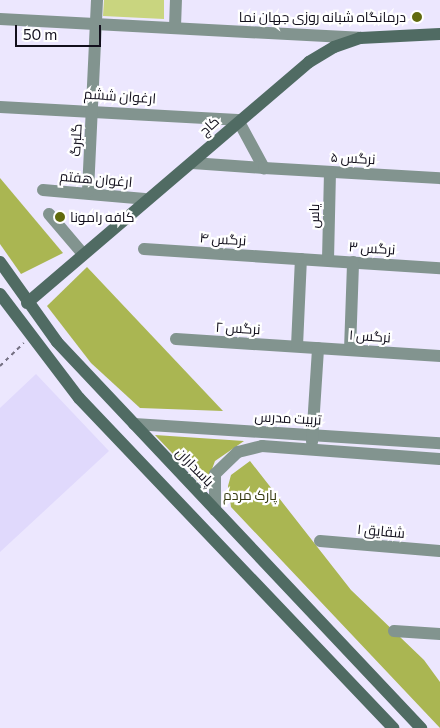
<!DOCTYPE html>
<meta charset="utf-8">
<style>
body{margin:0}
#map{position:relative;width:440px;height:728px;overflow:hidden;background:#ece7fe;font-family:Commissioner,Cairo,sans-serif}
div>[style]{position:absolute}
.built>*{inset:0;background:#e0d9fc}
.green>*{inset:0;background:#c9d57f}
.forest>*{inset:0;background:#aab652}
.path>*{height:2px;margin-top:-1px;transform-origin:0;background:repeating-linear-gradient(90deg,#757183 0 4px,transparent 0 8px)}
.street>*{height:12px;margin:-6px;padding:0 6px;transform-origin:6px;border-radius:6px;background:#82948f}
.secondary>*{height:12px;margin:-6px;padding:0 6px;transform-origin:6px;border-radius:6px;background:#506b63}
.dots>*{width:14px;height:14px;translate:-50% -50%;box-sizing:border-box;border:2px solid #fff;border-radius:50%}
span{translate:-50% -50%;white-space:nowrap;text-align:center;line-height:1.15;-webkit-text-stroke:4.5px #fff;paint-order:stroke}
.poi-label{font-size:14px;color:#120f1c}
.right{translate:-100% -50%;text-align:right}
.left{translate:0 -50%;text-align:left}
.street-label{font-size:14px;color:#120f1c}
.park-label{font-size:14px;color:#363b11}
.scale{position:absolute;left:15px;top:25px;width:86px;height:22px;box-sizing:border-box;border:2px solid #120f1c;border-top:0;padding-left:6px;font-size:15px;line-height:18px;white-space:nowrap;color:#120f1c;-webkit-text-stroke:4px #fff;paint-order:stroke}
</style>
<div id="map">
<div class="built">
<i style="clip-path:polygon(36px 374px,109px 451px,0 552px,0 408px)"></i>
</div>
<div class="green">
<i style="clip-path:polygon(104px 0,164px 0,164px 19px,103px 16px)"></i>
</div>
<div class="forest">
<i style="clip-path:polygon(0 178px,63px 253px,21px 274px,0 244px)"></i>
<i style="clip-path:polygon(87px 267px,223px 411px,140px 408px,91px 363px,47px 306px)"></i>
<i style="clip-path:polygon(155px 435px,244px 441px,215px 461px,205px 488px)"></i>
<i style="clip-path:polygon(250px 461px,351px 590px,424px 660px,440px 682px,440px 728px,231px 507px,228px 486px,231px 475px)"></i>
</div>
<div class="path">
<i style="left:0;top:366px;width:33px;rotate:-44deg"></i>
</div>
<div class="street">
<i style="left:0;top:19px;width:360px;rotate:3deg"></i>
<i style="left:175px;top:27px;width:27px;rotate:-88deg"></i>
<i style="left:0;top:107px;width:238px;rotate:3.1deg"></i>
<i style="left:238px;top:120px;width:55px;rotate:61.6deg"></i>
<i style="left:264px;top:168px;width:72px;rotate:-176deg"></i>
<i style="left:264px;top:168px;width:176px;rotate:3.3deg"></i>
<i style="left:43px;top:190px;width:102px;rotate:5deg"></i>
<i style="left:88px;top:191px;width:191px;rotate:-87.3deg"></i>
<i style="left:49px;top:214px;width:52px;rotate:49.6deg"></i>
<i style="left:144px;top:249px;width:297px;rotate:3.7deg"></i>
<i style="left:328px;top:260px;width:88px;rotate:-88.7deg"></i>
<i style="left:176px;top:339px;width:265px;rotate:3.7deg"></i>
<i style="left:297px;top:346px;width:87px;rotate:-87.4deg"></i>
<i style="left:350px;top:350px;width:88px;rotate:-88deg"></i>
<i style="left:134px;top:424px;width:307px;rotate:3.6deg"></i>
<i style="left:312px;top:442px;width:94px;rotate:-86.3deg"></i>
<i style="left:215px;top:510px;width:36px;rotate:-90deg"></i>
<i style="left:215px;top:474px;width:32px;rotate:-44deg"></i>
<i style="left:238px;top:452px;width:25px;rotate:-14deg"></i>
<i style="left:262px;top:446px;width:178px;rotate:4.2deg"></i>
<i style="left:320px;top:541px;width:120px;rotate:4.8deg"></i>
<i style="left:394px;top:631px;width:46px;rotate:3.7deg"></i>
</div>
<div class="secondary">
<i style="left:0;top:262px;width:98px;rotate:54.5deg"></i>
<i style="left:57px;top:342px;width:531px;rotate:46.68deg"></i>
<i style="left:0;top:294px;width:131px;rotate:52.8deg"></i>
<i style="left:79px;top:398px;width:456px;rotate:46.4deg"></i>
<i style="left:27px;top:303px;width:371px;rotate:-40.5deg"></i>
<i style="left:309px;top:62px;width:29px;rotate:-31deg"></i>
<i style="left:334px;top:47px;width:28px;rotate:-19deg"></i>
<i style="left:360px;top:38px;width:80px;rotate:-2.9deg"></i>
</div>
<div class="dots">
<i style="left:417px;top:17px;background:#616a0e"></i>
<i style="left:60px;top:217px;background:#616a0e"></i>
</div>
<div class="poi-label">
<span class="right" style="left:406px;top:17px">درمانگاه شبانه روزی جهان نما</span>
<span class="left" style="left:70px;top:217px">کافه رامونا</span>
</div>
<div class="street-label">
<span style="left:120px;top:96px;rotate:4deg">ارغوان ششم</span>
<span style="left:209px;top:126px;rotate:-43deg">کاج</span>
<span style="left:76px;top:140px;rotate:-87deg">گلبرگ</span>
<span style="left:353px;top:158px;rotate:3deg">۵ نرگس</span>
<span style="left:96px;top:179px;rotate:5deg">ارغوان هفتم</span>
<span style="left:314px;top:216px;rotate:-89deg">یاس</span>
<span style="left:223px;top:239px;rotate:4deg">نرگس ۴</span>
<span style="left:372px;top:248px;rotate:4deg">نرگس ۳</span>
<span style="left:238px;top:328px;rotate:3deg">نرگس ۲</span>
<span style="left:370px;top:336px;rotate:4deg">نرگس ۱</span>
<span style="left:288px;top:418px;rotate:3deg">تربیت مدرس</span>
<span style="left:195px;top:467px;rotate:46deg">پاسداران</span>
<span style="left:381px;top:531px;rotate:5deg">شقایق ۱</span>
</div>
<div class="park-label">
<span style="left:250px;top:495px">پارک مردم</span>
</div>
<div class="scale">50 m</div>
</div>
